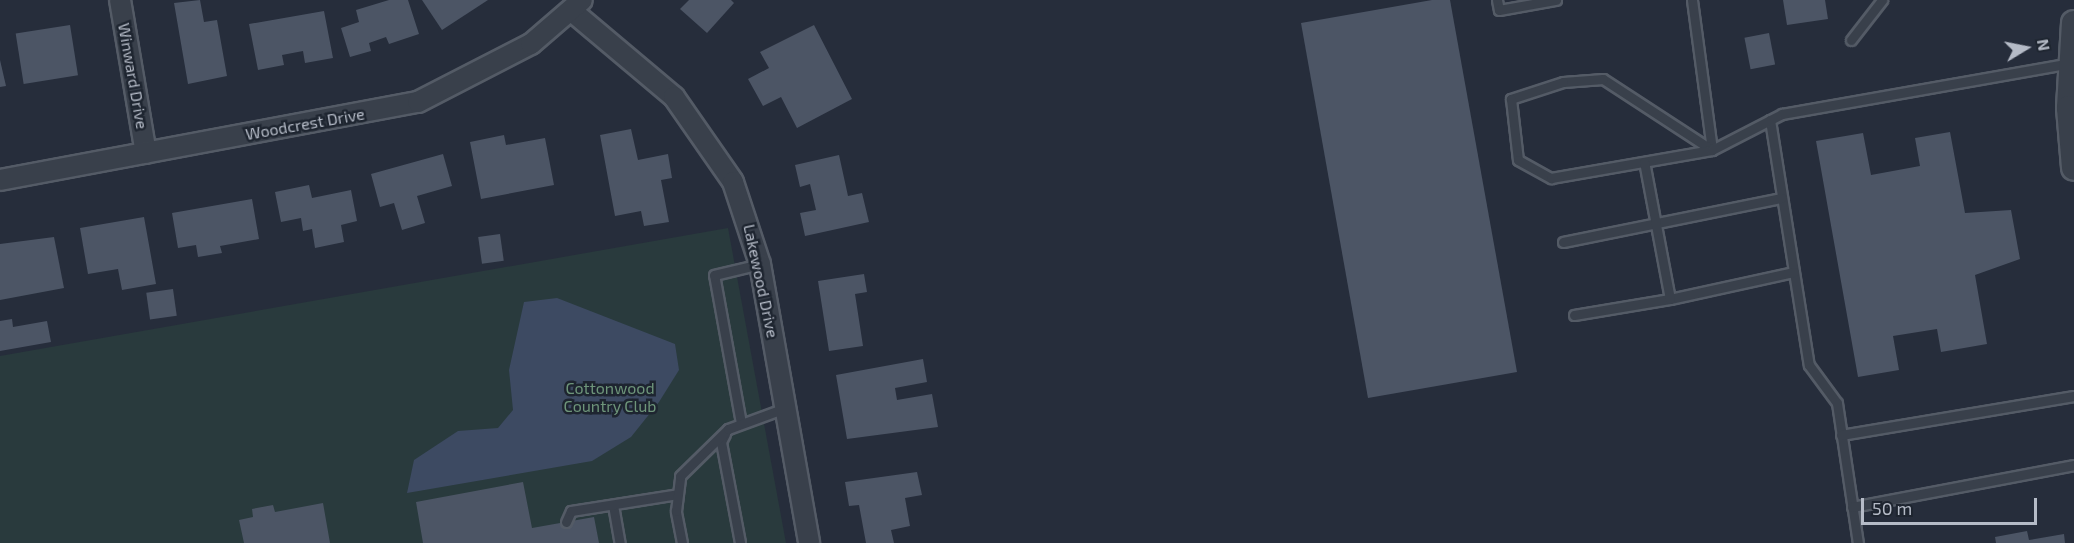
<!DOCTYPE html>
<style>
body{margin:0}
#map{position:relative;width:2074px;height:543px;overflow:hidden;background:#262d3b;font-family:"Exo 2",sans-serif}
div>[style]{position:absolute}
.green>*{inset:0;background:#293a3d}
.water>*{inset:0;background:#3d4a62}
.building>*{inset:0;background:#4c5565;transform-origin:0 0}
.roads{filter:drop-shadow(2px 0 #545b66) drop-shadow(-2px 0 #545b66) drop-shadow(0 2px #545b66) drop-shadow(0 -2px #545b66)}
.service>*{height:9px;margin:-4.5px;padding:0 4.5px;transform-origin:4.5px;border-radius:4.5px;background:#39404b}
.minor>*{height:20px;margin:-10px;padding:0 10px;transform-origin:10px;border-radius:10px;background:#39404b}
.tertiary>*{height:24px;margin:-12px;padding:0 12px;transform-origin:12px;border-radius:12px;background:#39404b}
span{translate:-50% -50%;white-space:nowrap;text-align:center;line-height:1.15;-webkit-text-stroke:5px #1e2530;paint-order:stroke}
.street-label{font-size:16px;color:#b5bbc7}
.park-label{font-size:16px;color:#6e957a}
.north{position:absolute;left:1996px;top:18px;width:60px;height:60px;-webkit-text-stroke:4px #1e2530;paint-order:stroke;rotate:80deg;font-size:16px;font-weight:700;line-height:24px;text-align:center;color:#b5bbc7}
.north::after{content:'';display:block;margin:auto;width:21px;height:27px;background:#b5bbc7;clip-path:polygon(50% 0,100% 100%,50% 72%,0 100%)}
.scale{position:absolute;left:1861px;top:498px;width:176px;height:27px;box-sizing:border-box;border:3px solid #b5bbc7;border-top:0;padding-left:8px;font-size:18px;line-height:21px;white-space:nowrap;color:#b5bbc7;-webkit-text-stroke:4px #1e2530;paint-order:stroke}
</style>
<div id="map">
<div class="green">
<i style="clip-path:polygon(728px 228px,786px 543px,0 543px,0 356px)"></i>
</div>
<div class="water">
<i style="clip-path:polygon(557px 298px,675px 344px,679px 370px,659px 402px,631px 437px,592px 461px,407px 493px,414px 460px,458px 431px,498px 428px,513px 410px,509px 370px,524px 302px)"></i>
</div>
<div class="building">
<i style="clip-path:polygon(200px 0,204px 22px,217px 20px,227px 76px,188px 84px,174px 3px)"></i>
<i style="clip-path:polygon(389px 0,408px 0,419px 34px,389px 44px,386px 37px,369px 43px,371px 51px,350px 57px,341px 28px,359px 22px,356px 10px)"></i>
<i style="clip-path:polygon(422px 0,488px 0,442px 30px)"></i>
<i style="clip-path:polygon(689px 0,731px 0,734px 3px,707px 33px,680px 9px)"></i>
<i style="clip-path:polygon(1432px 0,1450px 0,1517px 372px,1368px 398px,1301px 23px)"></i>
<i style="clip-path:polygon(1783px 0,1825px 0,1828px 19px,1787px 25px)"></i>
<i style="clip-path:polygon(324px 11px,333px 58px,305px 63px,303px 51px,282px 55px,284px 65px,258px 70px,249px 24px)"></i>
<i style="left:70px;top:25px;width:51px;height:55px;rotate:81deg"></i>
<i style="clip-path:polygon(814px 25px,852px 99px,797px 128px,781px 97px,763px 106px,748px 79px,769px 68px,760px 52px)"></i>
<i style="left:1769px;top:33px;width:32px;height:25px;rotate:79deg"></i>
<i style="clip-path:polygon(0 60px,6px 86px,0 87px)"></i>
<i style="clip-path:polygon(631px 129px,638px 160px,668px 154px,672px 178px,661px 180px,669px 222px,644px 226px,641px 211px,615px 216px,600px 135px)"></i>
<i style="clip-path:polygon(1950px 132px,1965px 213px,2011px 210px,2020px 259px,1975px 275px,1987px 344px,1941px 352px,1937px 329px,1893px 336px,1899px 370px,1858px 377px,1816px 141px,1863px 133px,1871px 175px,1920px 166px,1915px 138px)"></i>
<i style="clip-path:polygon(504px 135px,506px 145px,545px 138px,554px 185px,481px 199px,470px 142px)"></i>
<i style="clip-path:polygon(443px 154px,452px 186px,417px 196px,425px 223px,402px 230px,394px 203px,380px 207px,371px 174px)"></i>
<i style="clip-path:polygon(839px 155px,848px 196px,862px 193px,869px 222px,805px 236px,800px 213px,816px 210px,810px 184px,800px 187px,795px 165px)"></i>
<i style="clip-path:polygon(309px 185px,312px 198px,351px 190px,357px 221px,341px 225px,344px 242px,315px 248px,312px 229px,303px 231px,301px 218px,281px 222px,275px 192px)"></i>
<i style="clip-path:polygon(252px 199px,259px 239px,220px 246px,222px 253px,198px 257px,196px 245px,178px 248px,172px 213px)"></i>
<i style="clip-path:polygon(144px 217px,156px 284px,122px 290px,118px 269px,88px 274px,80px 228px)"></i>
<i style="left:500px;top:234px;width:27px;height:22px;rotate:82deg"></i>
<i style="clip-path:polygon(54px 237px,64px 288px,0 300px,0 244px)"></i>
<i style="clip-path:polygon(864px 274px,867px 292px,855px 294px,863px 346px,829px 351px,818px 281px)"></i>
<i style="left:173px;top:289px;width:27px;height:27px;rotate:82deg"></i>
<i style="clip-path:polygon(12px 319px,13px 327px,47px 321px,51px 342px,0 351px,0 321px)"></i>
<i style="clip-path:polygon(923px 359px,927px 382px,895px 388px,897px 400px,932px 394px,938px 427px,847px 439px,836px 375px)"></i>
<i style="clip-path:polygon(917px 472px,922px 495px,905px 498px,910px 526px,891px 530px,894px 543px,866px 543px,859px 505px,849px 506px,845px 482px)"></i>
<i style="clip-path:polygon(523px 482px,532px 528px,594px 517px,599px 543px,423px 543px,416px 502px)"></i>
<i style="clip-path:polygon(323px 503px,330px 543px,244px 543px,239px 520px,253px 517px,252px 509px,273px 505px,275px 512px)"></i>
<i style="clip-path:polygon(2027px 531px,2029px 540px,2064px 534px,2065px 543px,1996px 543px,1995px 537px)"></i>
</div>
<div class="roads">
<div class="service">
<i style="left:1497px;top:0;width:10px;rotate:79deg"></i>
<i style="left:1499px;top:10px;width:58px;rotate:-10deg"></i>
<i style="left:1692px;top:0;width:151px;rotate:82.4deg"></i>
<i style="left:1851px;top:40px;width:51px;rotate:-52.2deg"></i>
<i style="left:1770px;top:120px;width:248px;rotate:81deg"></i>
<i style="left:1809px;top:365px;width:47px;rotate:53.6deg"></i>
<i style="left:1837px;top:403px;width:142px;rotate:81.5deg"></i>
<i style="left:1712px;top:150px;width:130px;rotate:-146.9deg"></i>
<i style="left:1603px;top:79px;width:40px;rotate:175.7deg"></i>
<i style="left:1563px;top:82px;width:55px;rotate:161.9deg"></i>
<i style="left:1511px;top:99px;width:61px;rotate:83.5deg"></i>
<i style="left:1518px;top:160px;width:38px;rotate:29deg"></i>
<i style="left:1551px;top:178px;width:163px;rotate:-9.9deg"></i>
<i style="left:1712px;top:150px;width:79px;rotate:-27.2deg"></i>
<i style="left:1782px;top:114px;width:292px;rotate:-10deg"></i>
<i style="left:1563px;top:242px;width:223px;rotate:-11.4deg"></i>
<i style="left:1670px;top:299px;width:127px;rotate:-12.3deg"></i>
<i style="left:1574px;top:315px;width:97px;rotate:-9.5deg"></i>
<i style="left:1670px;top:299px;width:139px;rotate:-100.7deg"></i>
<i style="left:741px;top:423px;width:150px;rotate:-100.3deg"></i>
<i style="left:714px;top:275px;width:47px;rotate:-13.4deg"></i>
<i style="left:725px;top:434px;width:9px;rotate:117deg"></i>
<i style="left:721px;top:442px;width:103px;rotate:79.3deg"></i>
<i style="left:1841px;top:435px;width:236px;rotate:-9.5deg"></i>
<i style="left:613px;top:505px;width:39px;rotate:80deg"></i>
<i style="left:1852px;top:507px;width:226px;rotate:-10.7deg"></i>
<i style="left:566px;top:522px;width:12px;rotate:-66deg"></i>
<i style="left:571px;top:511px;width:108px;rotate:-9deg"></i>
<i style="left:682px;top:543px;width:33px;rotate:-101deg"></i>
<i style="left:676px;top:511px;width:35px;rotate:-83deg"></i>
<i style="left:680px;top:476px;width:67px;rotate:-44.4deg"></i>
<i style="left:728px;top:429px;width:61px;rotate:-20.2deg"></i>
</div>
<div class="minor">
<i style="left:120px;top:0;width:155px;rotate:80.4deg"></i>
<i style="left:573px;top:12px;width:132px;rotate:40.1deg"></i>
<i style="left:674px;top:97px;width:103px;rotate:55.2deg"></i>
<i style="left:733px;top:182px;width:86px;rotate:71.8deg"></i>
<i style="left:760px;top:264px;width:283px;rotate:80deg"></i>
<i style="left:0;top:180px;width:425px;rotate:-10.6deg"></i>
<i style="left:418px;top:102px;width:127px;rotate:-27.2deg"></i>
<i style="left:531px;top:44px;width:67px;rotate:-40.8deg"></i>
</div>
<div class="tertiary">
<i style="left:2074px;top:23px;width:85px;rotate:93.4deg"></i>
<i style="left:2069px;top:108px;width:60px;rotate:85.2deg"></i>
</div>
</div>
<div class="street-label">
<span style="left:133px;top:76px;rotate:80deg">Winward Drive</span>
<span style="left:305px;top:124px;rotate:-10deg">Woodcrest Drive</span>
<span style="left:761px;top:281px;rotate:78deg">Lakewood Drive</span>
</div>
<div class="park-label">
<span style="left:610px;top:397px">Cottonwood<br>Country Club</span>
</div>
<div class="north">N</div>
<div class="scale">50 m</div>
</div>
